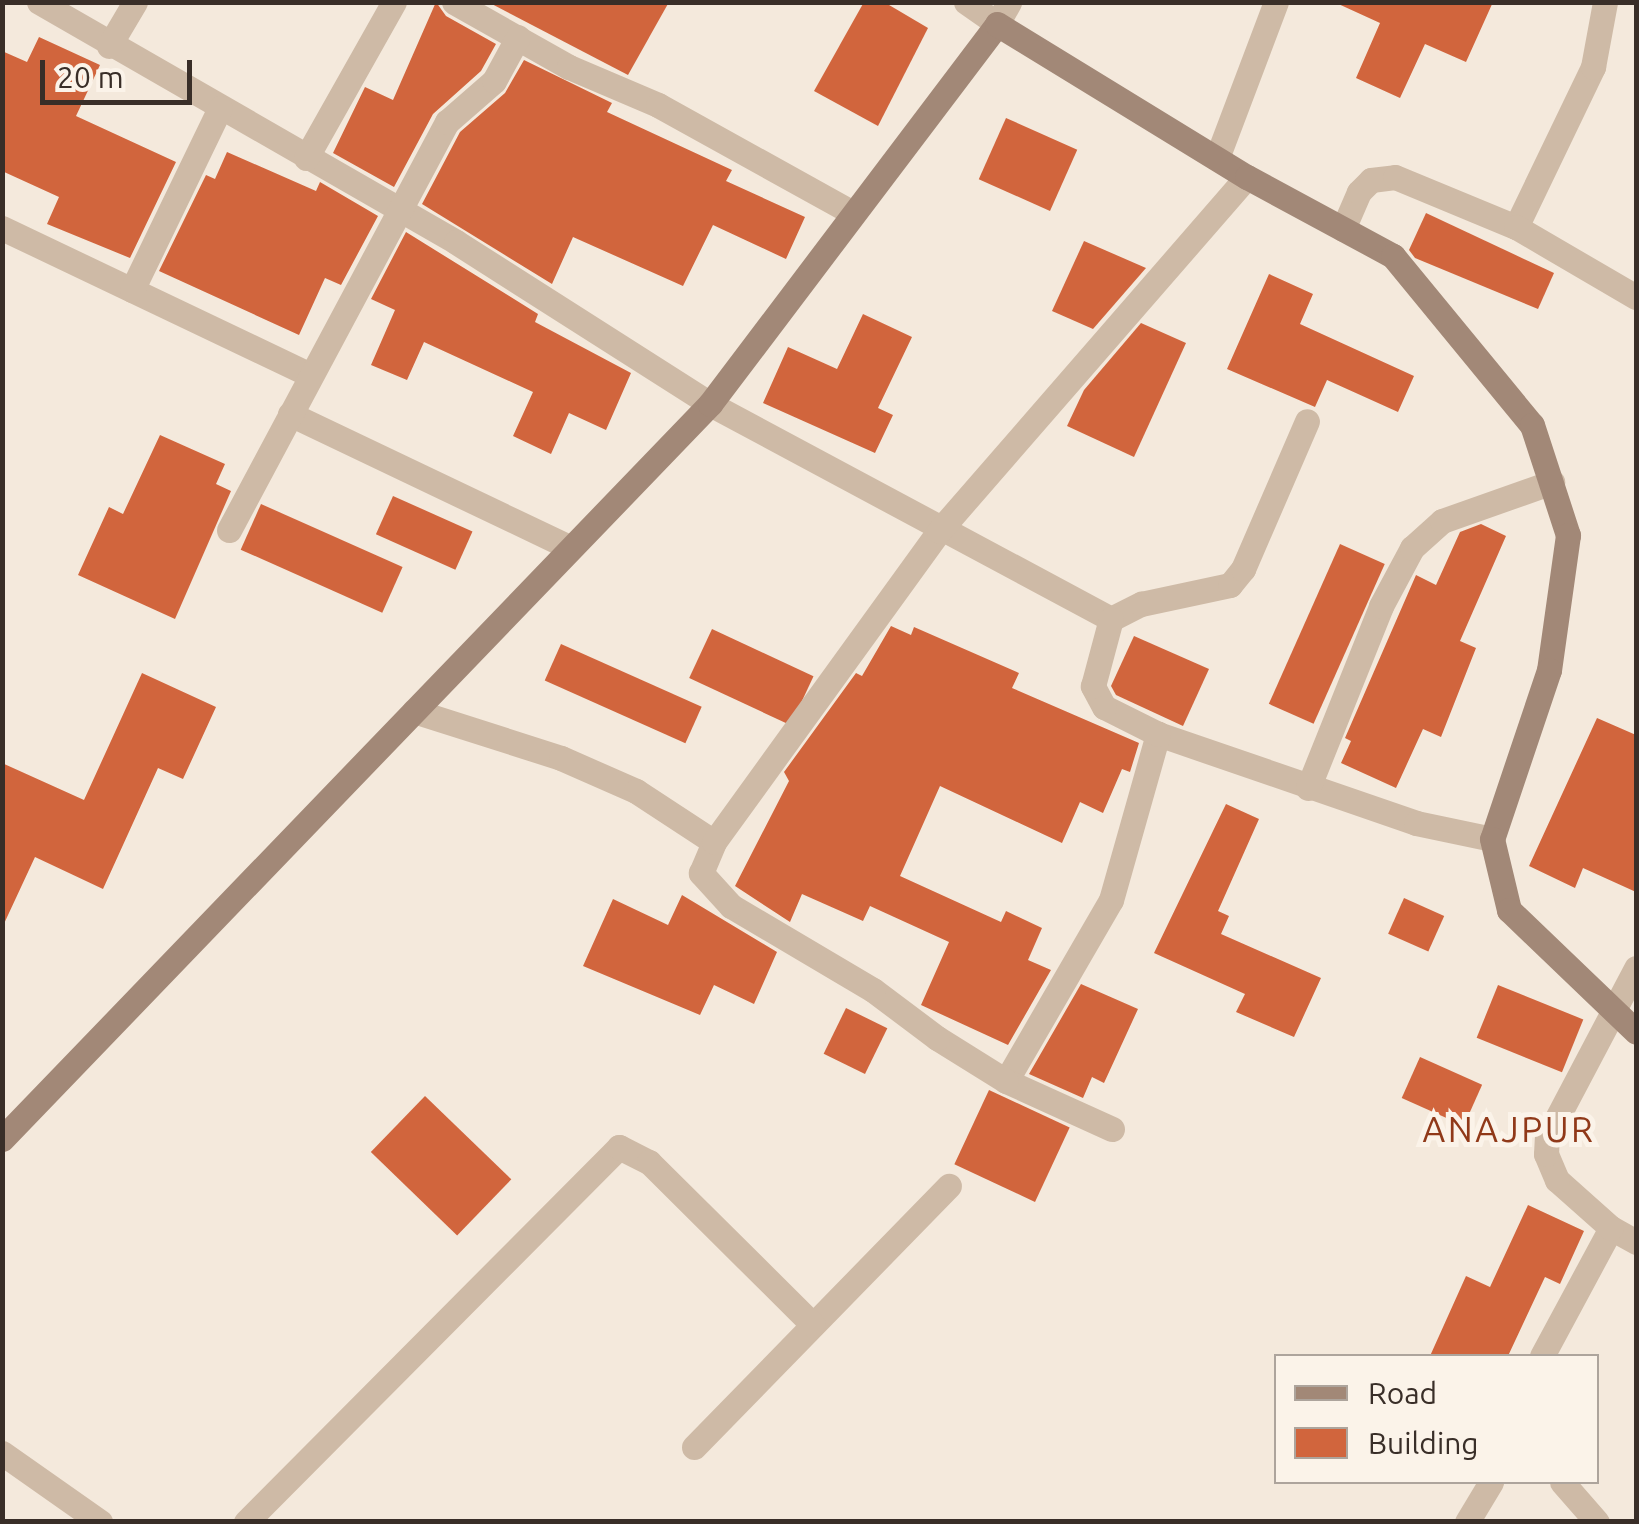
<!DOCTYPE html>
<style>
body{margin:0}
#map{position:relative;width:1639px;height:1524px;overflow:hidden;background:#f4e9dc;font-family:Ubuntu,sans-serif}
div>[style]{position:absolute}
.building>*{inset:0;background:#d1653d;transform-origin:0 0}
.street>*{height:25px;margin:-12.5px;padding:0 12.5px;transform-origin:12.5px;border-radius:12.5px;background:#cebaa6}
.secondary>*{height:25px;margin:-12.5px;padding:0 12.5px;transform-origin:12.5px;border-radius:12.5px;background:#a28877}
span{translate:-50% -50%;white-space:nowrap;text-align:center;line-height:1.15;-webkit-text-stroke:10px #fbf3e9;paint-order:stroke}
.quarter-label{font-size:35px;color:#903919;letter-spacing:2.5px}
.frame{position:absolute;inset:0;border:5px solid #392e28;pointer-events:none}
.legend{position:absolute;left:1274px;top:1354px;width:325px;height:130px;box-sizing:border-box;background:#fbf3e9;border:2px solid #ada49c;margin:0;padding:12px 18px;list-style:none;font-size:30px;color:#392e28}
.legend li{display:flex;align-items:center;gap:20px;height:50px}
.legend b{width:50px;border:2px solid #ada49c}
.scale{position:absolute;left:40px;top:60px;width:152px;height:45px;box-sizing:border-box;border:5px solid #392e28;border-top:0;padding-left:12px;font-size:30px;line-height:35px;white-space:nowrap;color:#392e28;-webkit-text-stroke:8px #fbf3e9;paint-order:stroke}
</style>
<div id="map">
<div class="building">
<i style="clip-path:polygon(436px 2px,446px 16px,496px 44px,481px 71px,433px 114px,394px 187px,333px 153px,365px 87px,393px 100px)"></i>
<i style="clip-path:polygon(488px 2px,669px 2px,628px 75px)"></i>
<i style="clip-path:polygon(864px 2px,884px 2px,928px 28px,878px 126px,814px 91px)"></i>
<i style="clip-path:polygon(1334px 2px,1493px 2px,1466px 62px,1425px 44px,1400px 98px,1356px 78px,1380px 23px)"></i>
<i style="clip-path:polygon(39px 37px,100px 65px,76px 116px,176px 162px,130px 258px,47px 224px,59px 197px,2px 171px,2px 51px,27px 62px)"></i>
<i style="clip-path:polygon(524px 60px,612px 103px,607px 112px,732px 170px,726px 181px,805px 217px,786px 259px,713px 225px,683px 286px,573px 237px,552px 284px,422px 204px,460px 132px,505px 93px)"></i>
<i style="left:1006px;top:118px;width:78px;height:67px;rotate:24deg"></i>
<i style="clip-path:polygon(227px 152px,316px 191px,320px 182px,378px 216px,341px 285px,325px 278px,299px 335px,159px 271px,206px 175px,215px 179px)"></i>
<i style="clip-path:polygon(1426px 213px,1554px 273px,1538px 309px,1415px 258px,1409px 250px)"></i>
<i style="clip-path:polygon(406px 232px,538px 314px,535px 322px,631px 373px,606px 430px,569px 413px,551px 454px,513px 436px,533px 392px,424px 342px,407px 380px,371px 365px,395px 310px,371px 299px)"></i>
<i style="clip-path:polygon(1084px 241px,1146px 268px,1093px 329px,1052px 311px)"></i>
<i style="clip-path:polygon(1269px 274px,1313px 294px,1300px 324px,1414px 376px,1398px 412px,1327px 380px,1315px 407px,1227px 369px)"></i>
<i style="clip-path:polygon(863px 314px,912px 337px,878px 408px,893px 415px,875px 453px,763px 403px,788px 347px,837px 369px)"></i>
<i style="clip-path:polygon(1141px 323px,1186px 343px,1134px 457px,1067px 426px,1084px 390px)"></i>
<i style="clip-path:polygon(160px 435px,225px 464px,216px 484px,231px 491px,175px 619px,78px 575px,109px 507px,123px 514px)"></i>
<i style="left:393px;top:496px;width:87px;height:42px;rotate:24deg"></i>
<i style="left:261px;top:504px;width:155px;height:50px;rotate:24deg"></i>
<i style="clip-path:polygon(1481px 524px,1506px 536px,1460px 641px,1476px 648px,1441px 737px,1423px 729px,1396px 788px,1341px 763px,1351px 741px,1345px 738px,1416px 575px,1436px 585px,1460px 532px)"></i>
<i style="left:1340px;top:544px;width:49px;height:175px;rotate:24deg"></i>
<i style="clip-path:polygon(891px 626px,911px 635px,914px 627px,1019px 673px,1012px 688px,1139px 743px,1130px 772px,1122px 769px,1103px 813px,1080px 802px,1062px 843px,940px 786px,900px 876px,1001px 922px,1006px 911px,1042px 928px,1028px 960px,1051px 970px,1008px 1045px,921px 1005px,949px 942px,870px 906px,863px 921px,802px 894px,790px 922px,735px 886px,789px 781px,784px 772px,856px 673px,862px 676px)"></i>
<i style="left:712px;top:629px;width:112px;height:54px;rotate:25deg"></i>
<i style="clip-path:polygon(1134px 636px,1209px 669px,1183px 726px,1116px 695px,1111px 686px)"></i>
<i style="left:561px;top:644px;width:154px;height:40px;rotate:24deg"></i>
<i style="clip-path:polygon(142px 673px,216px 707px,183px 779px,158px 768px,103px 889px,35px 857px,2px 928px,2px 763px,84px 800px)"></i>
<i style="clip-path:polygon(1597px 718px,1636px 735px,1636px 892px,1583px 868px,1575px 888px,1529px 866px)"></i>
<i style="clip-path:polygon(1226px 804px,1259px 819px,1218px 911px,1229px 916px,1221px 934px,1321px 978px,1294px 1037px,1236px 1012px,1245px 994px,1154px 953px)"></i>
<i style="clip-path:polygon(682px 895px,777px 952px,754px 1004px,714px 985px,700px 1015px,583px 966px,613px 899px,668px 925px)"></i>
<i style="left:1404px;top:898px;width:44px;height:39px;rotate:24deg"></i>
<i style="clip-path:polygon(1081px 984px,1138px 1009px,1104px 1083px,1092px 1077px,1083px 1098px,1029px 1074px)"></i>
<i style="left:1498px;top:985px;width:92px;height:57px;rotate:22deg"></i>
<i style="left:846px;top:1008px;width:46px;height:51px;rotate:26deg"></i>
<i style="left:1420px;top:1057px;width:68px;height:45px;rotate:24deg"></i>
<i style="left:989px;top:1090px;width:89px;height:82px;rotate:25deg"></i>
<i style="left:425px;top:1096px;width:120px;height:78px;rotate:44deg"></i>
<i style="clip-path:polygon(1528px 1205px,1584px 1231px,1560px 1284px,1545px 1277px,1508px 1356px,1430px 1356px,1466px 1276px,1490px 1287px)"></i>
</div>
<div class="street">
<i style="left:39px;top:2px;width:481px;rotate:29.9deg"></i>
<i style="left:456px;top:242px;width:301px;rotate:32.5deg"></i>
<i style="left:710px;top:404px;width:455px;rotate:28.2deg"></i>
<i style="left:1111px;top:619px;width:34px;rotate:-27deg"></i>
<i style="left:1141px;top:604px;width:91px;rotate:-12.1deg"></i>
<i style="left:1230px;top:585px;width:21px;rotate:-51deg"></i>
<i style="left:1243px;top:569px;width:161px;rotate:-66.6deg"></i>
<i style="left:454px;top:2px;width:132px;rotate:29.5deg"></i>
<i style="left:569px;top:67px;width:97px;rotate:23.1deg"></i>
<i style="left:658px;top:105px;width:223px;rotate:29deg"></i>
<i style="left:966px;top:2px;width:38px;rotate:35deg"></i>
<i style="left:997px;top:24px;width:25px;rotate:-61deg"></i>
<i style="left:109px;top:46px;width:51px;rotate:-59.4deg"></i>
<i style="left:306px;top:158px;width:179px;rotate:-60.6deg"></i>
<i style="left:1217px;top:158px;width:167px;rotate:-69.3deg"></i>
<i style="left:1516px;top:227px;width:178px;rotate:-64.3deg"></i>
<i style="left:1593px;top:67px;width:66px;rotate:-79.5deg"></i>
<i style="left:2px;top:228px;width:341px;rotate:25.5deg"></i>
<i style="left:1343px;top:229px;width:40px;rotate:-66.6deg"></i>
<i style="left:1359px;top:192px;width:17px;rotate:-45deg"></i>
<i style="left:1371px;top:180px;width:24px;rotate:-7deg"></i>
<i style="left:1395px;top:177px;width:131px;rotate:22.5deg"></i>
<i style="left:1516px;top:227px;width:139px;rotate:30.3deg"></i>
<i style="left:132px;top:290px;width:202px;rotate:-64.2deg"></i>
<i style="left:290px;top:414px;width:311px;rotate:25.5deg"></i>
<i style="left:229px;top:530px;width:463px;rotate:-61.9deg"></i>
<i style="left:447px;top:122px;width:62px;rotate:-41.1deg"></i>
<i style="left:494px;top:81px;width:50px;rotate:-61.4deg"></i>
<i style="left:414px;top:711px;width:154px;rotate:17.7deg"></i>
<i style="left:561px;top:758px;width:82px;rotate:23.7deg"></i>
<i style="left:636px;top:791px;width:93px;rotate:33.2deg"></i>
<i style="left:1158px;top:734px;width:273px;rotate:19deg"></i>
<i style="left:1416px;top:823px;width:78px;rotate:11.9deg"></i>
<i style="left:1308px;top:788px;width:196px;rotate:-68.1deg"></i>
<i style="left:1381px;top:606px;width:66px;rotate:-61.9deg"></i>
<i style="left:1412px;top:548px;width:40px;rotate:-42deg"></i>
<i style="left:1442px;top:521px;width:117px;rotate:-19.5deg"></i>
<i style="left:1006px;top:1081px;width:209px;rotate:-59.9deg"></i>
<i style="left:1111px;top:900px;width:173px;rotate:-74.2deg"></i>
<i style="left:1158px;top:734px;width:60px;rotate:-153.4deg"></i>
<i style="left:1104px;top:707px;width:24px;rotate:-118deg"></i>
<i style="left:1093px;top:686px;width:69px;rotate:-75deg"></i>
<i style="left:1112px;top:1129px;width:116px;rotate:-155.6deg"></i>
<i style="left:1006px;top:1081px;width:81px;rotate:-148.1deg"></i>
<i style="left:937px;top:1038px;width:80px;rotate:-143.1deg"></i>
<i style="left:873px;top:990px;width:165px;rotate:-149.4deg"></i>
<i style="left:731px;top:906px;width:45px;rotate:-132.3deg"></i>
<i style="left:701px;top:873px;width:34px;rotate:-67deg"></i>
<i style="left:714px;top:842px;width:384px;rotate:-54.1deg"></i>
<i style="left:939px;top:531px;width:469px;rotate:-49deg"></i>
<i style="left:1611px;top:1228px;width:29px;rotate:29deg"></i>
<i style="left:1542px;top:1356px;width:145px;rotate:-61.7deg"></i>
<i style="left:1611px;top:1228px;width:72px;rotate:-138.4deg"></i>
<i style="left:1557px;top:1180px;width:28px;rotate:-113deg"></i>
<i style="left:1546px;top:1154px;width:17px;rotate:-87deg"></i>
<i style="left:1547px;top:1137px;width:191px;rotate:-62.2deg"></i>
<i style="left:694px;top:1447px;width:365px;rotate:-45.7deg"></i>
<i style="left:2px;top:1453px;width:120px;rotate:35.1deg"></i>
<i style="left:1562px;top:1482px;width:53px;rotate:48.8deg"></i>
<i style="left:246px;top:1522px;width:529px;rotate:-45.15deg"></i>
<i style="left:619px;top:1147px;width:34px;rotate:27deg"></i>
<i style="left:649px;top:1162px;width:231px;rotate:44.8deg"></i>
<i style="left:1467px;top:1522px;width:47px;rotate:-59deg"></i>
</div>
<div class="secondary">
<i style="left:2px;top:1139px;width:1021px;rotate:-46.07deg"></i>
<i style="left:710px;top:404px;width:476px;rotate:-52.9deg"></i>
<i style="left:997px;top:24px;width:293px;rotate:31.5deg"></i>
<i style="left:1247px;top:177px;width:166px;rotate:28.4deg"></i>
<i style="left:1393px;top:256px;width:219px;rotate:50.6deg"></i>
<i style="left:1532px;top:425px;width:116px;rotate:71.9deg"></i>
<i style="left:1568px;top:535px;width:136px;rotate:98deg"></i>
<i style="left:1549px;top:670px;width:178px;rotate:108.6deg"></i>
<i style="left:1492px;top:839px;width:73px;rotate:76.5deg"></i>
<i style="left:1509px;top:910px;width:176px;rotate:43.8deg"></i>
</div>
<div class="quarter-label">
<span style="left:1509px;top:1129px">ANAJPUR</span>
</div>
<div class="frame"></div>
<ul class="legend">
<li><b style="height:12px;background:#a28877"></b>Road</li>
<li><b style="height:28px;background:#d1653d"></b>Building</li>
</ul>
<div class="scale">20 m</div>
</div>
